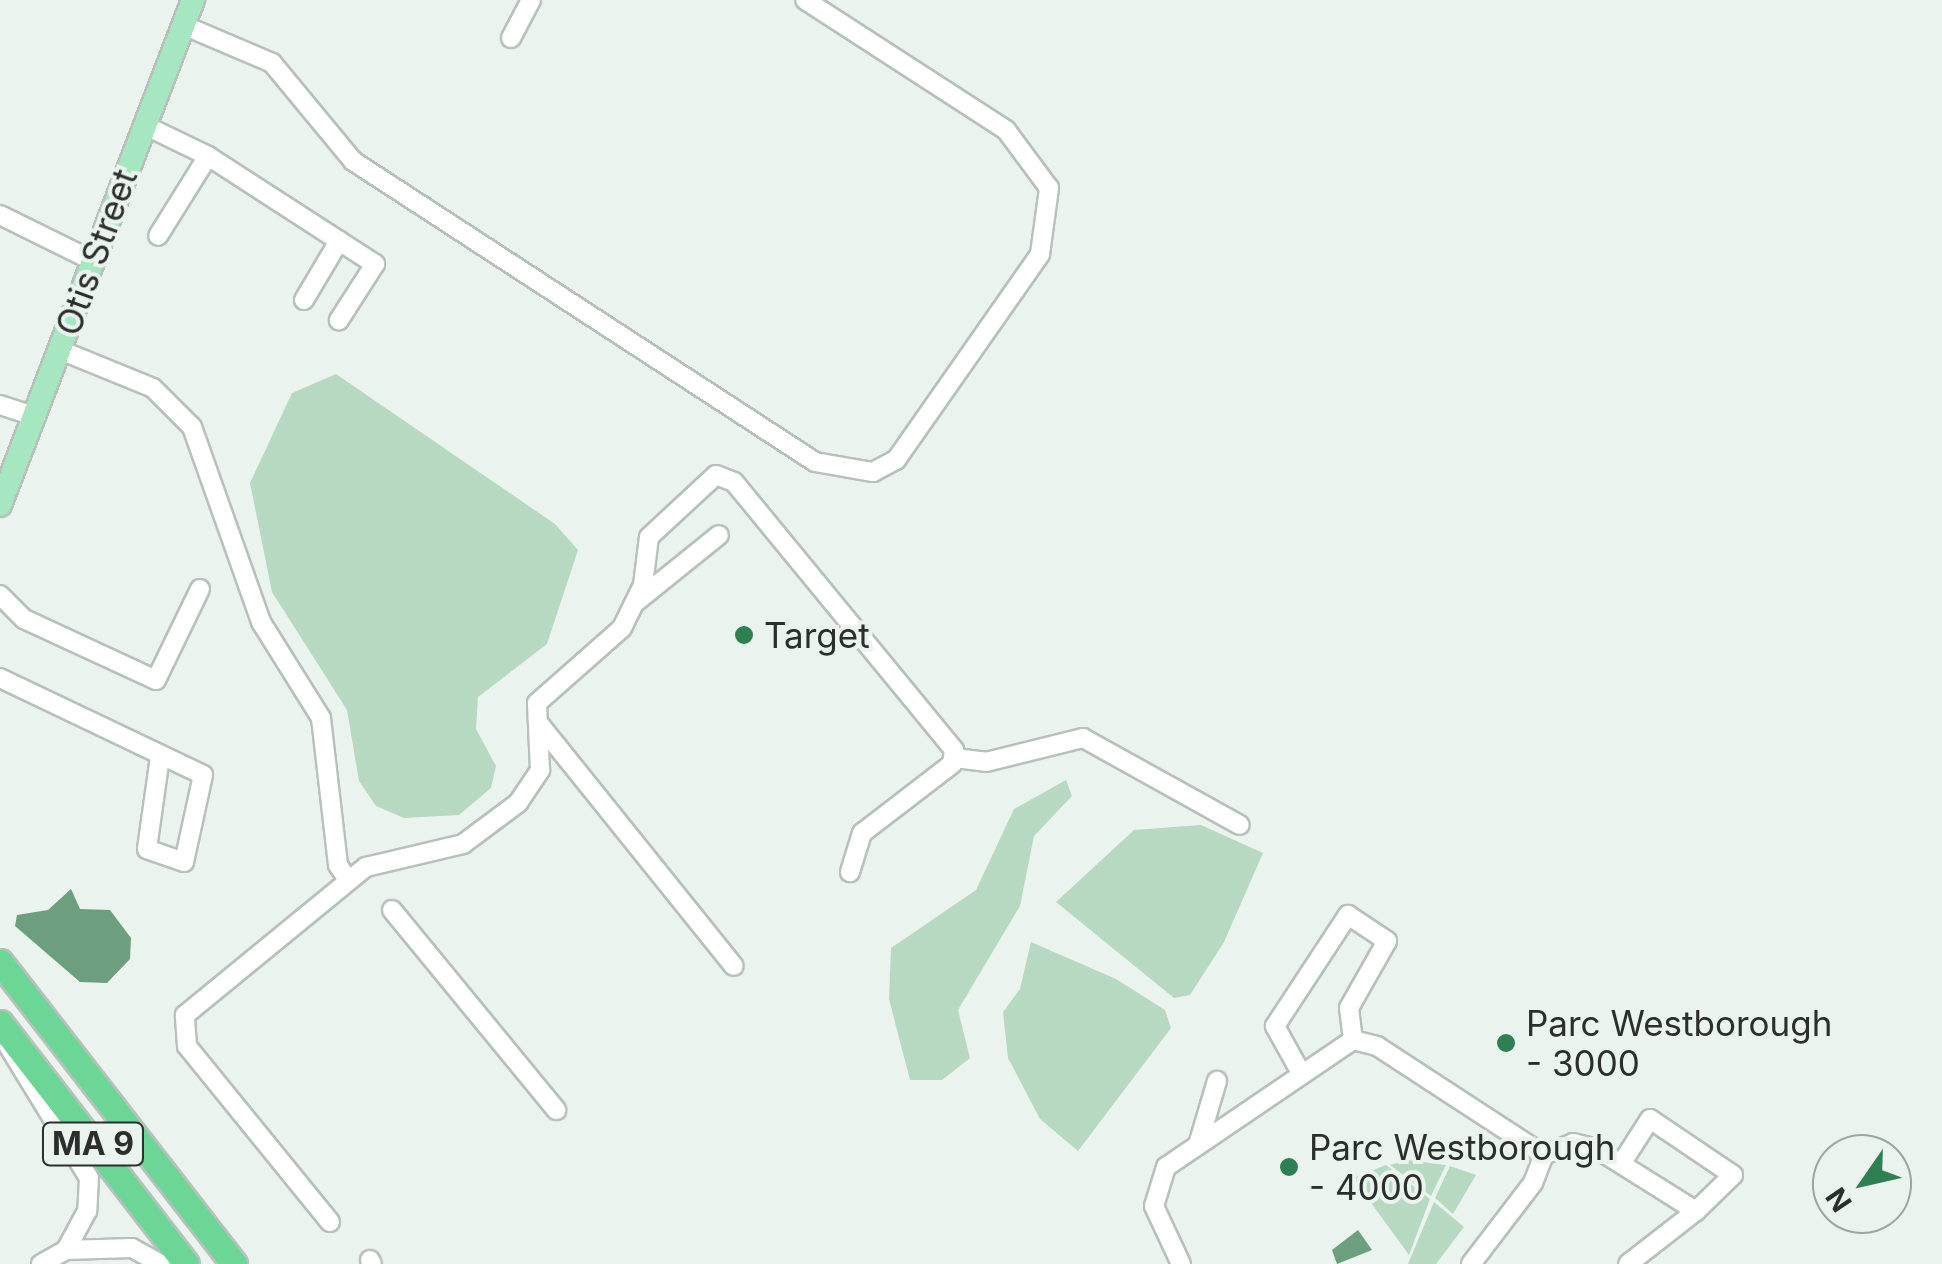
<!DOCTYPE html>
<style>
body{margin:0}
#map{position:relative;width:1942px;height:1264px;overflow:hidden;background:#eaf3ed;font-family:Inter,sans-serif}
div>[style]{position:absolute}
.green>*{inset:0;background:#b7d9c2}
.water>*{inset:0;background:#6d9f7e}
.roads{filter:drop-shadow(2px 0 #b8c0ba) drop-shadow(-2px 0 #b8c0ba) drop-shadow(0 2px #b8c0ba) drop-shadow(0 -2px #b8c0ba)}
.minor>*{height:18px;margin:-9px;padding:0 9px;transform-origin:9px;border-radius:9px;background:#fff}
.major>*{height:22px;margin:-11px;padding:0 11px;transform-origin:11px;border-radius:11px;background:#a6e6c0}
.highway>*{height:25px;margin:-12.5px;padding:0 12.5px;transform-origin:12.5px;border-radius:12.5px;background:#6bd696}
.dots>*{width:28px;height:28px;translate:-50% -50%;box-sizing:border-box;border:5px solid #eaf3ed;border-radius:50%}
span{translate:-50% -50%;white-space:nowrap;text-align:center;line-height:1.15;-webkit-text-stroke:8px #eaf3ed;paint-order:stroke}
.shield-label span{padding:2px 8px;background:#eaf3ed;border:2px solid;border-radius:8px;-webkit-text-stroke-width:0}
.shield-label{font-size:32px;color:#2b2e2c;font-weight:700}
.street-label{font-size:35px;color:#2b2e2c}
.poi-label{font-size:35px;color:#2b2e2c}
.left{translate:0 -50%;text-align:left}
.north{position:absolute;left:1812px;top:1134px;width:100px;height:100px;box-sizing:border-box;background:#eaf3ed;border:2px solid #9ea4a0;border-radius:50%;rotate:236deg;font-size:28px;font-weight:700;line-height:40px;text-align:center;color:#2b2e2c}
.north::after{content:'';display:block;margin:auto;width:35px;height:45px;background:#2e8052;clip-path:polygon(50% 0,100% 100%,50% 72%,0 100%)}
</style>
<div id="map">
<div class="green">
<i style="clip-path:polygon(336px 374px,555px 524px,578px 550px,547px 644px,478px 697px,476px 729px,496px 766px,491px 788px,459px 815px,404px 818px,376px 806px,359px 781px,347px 710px,272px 592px,250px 483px,292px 393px)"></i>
<i style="clip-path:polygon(1066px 780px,1072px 796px,1034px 836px,1020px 906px,958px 1010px,970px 1058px,942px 1080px,910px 1080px,889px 999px,891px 948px,976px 890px,1014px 809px)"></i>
<i style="clip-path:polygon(1201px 825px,1263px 853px,1224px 942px,1190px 995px,1174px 998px,1056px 902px,1134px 830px)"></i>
<i style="clip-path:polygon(1031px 942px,1116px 979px,1165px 1010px,1171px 1028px,1078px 1151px,1040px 1119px,1008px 1058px,1003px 1012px,1020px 989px)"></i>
<i style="clip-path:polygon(1407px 1160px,1446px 1165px,1431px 1196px,1390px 1165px)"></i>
<i style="clip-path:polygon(1386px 1165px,1430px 1199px,1409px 1255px,1353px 1178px)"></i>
<i style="clip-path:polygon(1450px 1166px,1476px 1175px,1453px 1214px,1435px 1198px)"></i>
<i style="clip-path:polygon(1434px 1202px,1464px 1227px,1436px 1264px,1408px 1264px)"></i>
</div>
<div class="water">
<i style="clip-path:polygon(71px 889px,80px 909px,110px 910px,131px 938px,130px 959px,107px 983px,80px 982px,15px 926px,17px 915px,48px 910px)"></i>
<i style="clip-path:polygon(1358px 1230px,1372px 1250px,1337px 1264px,1332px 1250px)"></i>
</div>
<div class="roads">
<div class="minor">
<i style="left:183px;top:25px;width:97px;rotate:23.1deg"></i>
<i style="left:272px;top:63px;width:127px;rotate:50.4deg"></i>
<i style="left:353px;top:161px;width:551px;rotate:33.08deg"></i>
<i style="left:815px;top:462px;width:59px;rotate:9.8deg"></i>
<i style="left:873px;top:472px;width:26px;rotate:-28deg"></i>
<i style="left:896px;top:460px;width:251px;rotate:-55deg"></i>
<i style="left:1040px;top:254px;width:67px;rotate:-82.2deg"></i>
<i style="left:1049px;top:188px;width:72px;rotate:-126.6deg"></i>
<i style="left:1006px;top:130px;width:239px;rotate:-147.1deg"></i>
<i style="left:511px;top:38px;width:43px;rotate:-62.2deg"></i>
<i style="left:144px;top:125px;width:71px;rotate:25.8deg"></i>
<i style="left:208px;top:156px;width:94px;rotate:122deg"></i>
<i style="left:208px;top:156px;width:199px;rotate:32.9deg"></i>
<i style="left:375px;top:264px;width:67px;rotate:122.7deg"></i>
<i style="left:0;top:215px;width:102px;rotate:26.3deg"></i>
<i style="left:304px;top:300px;width:69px;rotate:-59.3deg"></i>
<i style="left:60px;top:350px;width:100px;rotate:22.2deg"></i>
<i style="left:153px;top:388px;width:55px;rotate:45deg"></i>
<i style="left:192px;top:427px;width:207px;rotate:70.5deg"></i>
<i style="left:261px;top:622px;width:113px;rotate:58deg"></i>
<i style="left:321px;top:718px;width:148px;rotate:83.4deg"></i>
<i style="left:338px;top:865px;width:18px;rotate:56deg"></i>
<i style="left:0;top:405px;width:38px;rotate:18deg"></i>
<i style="left:0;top:595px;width:34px;rotate:45deg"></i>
<i style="left:24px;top:619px;width:145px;rotate:24.8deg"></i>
<i style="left:156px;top:680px;width:101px;rotate:-64.2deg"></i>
<i style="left:637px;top:601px;width:105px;rotate:-38.8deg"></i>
<i style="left:0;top:678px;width:225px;rotate:25.5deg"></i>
<i style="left:203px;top:775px;width:89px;rotate:102.3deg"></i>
<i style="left:184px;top:862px;width:39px;rotate:-161deg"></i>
<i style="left:147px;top:849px;width:94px;rotate:-82deg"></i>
<i style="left:540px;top:725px;width:309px;rotate:51.2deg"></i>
<i style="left:955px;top:758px;width:31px;rotate:7deg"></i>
<i style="left:986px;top:762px;width:100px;rotate:-13.9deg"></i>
<i style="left:1083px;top:738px;width:179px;rotate:29deg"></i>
<i style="left:392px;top:910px;width:259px;rotate:50.6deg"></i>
<i style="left:9px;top:1047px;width:153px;rotate:58.6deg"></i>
<i style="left:89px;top:1178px;width:33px;rotate:93deg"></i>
<i style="left:87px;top:1211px;width:44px;rotate:118.3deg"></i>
<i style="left:66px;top:1250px;width:66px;rotate:-1.7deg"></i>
<i style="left:132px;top:1248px;width:33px;rotate:29deg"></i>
<i style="left:1301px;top:1073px;width:54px;rotate:-119deg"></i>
<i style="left:1275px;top:1026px;width:133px;rotate:-56.7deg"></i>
<i style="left:1348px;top:915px;width:47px;rotate:33.7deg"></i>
<i style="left:1387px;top:941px;width:77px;rotate:119.6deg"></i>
<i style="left:1349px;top:1008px;width:32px;rotate:83deg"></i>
<i style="left:1198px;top:1145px;width:67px;rotate:-73.5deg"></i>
<i style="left:1623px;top:1161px;width:50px;rotate:-57.3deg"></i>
<i style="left:1650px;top:1119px;width:100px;rotate:34deg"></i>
<i style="left:1733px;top:1175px;width:52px;rotate:135.8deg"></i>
<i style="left:330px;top:1222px;width:227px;rotate:-129.1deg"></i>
<i style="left:187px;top:1046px;width:31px;rotate:-94deg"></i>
<i style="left:185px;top:1015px;width:234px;rotate:-39.3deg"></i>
<i style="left:366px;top:867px;width:100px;rotate:-13.3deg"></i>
<i style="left:463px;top:844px;width:69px;rotate:-36.7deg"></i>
<i style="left:518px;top:803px;width:40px;rotate:-56deg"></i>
<i style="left:540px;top:770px;width:67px;rotate:-92.6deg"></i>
<i style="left:537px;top:703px;width:113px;rotate:-41.4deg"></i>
<i style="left:622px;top:628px;width:48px;rotate:-64deg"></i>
<i style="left:643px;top:585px;width:48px;rotate:-82.9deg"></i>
<i style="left:649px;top:537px;width:91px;rotate:-42.8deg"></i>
<i style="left:716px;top:475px;width:19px;rotate:21deg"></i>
<i style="left:734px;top:482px;width:347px;rotate:50.6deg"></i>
<i style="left:954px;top:750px;width:14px;rotate:98deg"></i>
<i style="left:952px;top:764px;width:113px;rotate:142.5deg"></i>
<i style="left:862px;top:833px;width:41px;rotate:107.1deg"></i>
<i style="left:370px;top:1260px;width:4px;rotate:63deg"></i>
<i style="left:41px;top:1264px;width:29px;rotate:-29deg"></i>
<i style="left:1181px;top:1264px;width:64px;rotate:-115deg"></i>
<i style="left:1154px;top:1206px;width:41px;rotate:-72.9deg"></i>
<i style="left:1166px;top:1167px;width:226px;rotate:-34.2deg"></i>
<i style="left:1353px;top:1040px;width:25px;rotate:14deg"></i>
<i style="left:1377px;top:1046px;width:199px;rotate:33.1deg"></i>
<i style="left:1544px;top:1155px;width:31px;rotate:-22deg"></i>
<i style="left:1573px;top:1143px;width:25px;rotate:14deg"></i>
<i style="left:1597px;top:1149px;width:117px;rotate:32.1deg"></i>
<i style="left:1696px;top:1211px;width:86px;rotate:142.1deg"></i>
<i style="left:1471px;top:1264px;width:102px;rotate:-52.6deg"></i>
<i style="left:1533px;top:1183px;width:30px;rotate:-69deg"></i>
</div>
<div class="major">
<i style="left:0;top:505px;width:541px;rotate:-69.08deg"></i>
</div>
<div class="highway">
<i style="left:0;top:962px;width:382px;rotate:52.2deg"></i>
<i style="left:0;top:1023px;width:304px;rotate:52.3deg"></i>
</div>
</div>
<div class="dots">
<i style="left:744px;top:635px;background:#2e8052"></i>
<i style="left:1506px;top:1043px;background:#2e8052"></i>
<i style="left:1289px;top:1167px;background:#2e8052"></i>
</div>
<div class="shield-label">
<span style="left:93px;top:1144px">MA 9</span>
</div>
<div class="street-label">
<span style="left:96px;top:252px;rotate:-70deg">Otis Street</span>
</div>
<div class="poi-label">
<span class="left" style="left:764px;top:635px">Target</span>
<span class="left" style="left:1526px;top:1043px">Parc Westborough<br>- 3000</span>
<span class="left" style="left:1309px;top:1167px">Parc Westborough<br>- 4000</span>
</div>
<div class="north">N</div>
</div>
